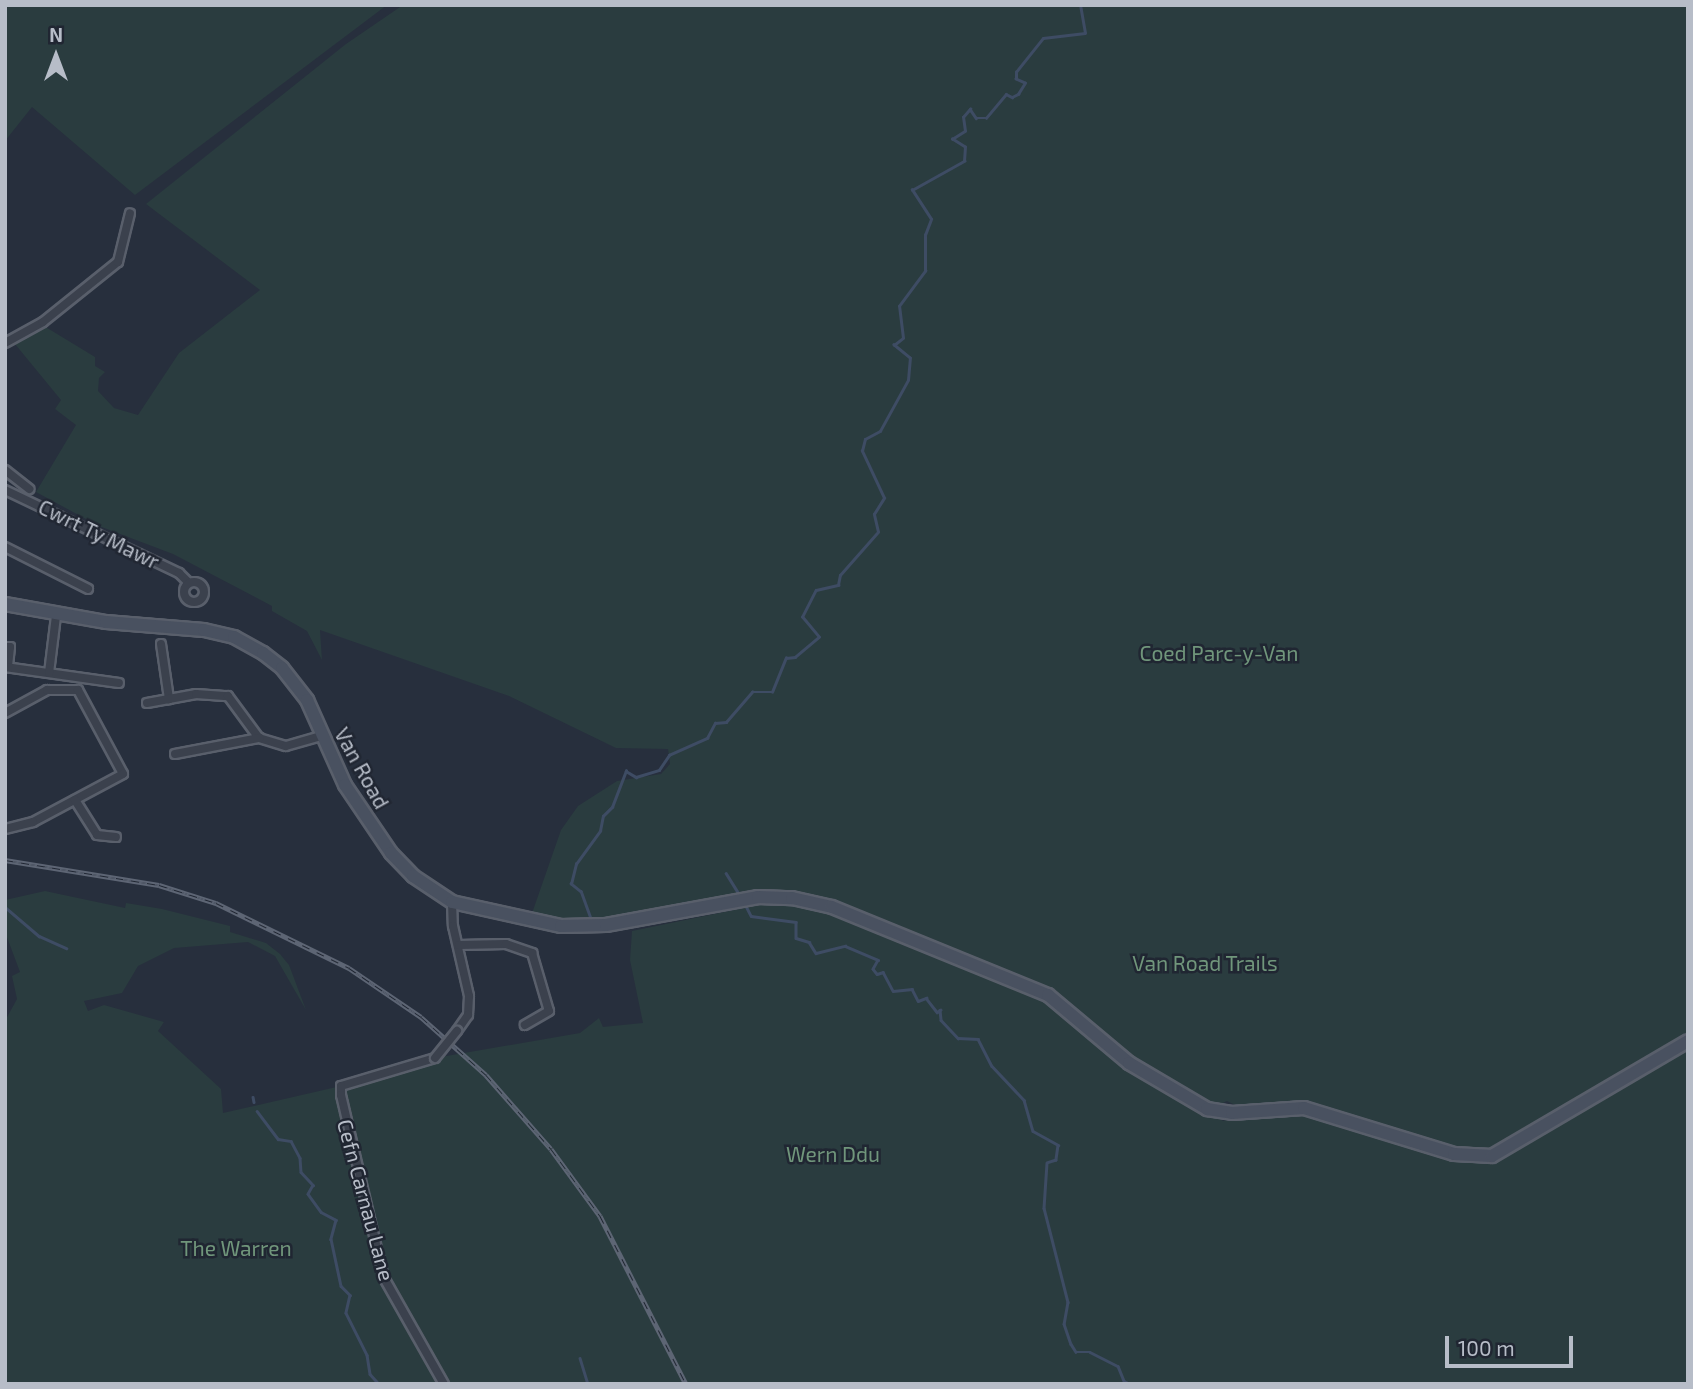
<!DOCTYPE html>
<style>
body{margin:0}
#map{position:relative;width:1693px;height:1389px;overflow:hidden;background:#272f3d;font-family:"Exo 2",sans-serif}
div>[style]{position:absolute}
.green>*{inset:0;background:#2a3c3f}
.stream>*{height:2.5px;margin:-1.25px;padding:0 1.25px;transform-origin:1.25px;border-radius:1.25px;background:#3e4c64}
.roads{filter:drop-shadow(2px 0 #595f6b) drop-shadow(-2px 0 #595f6b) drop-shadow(0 2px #595f6b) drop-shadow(0 -2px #595f6b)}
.street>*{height:8px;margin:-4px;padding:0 4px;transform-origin:4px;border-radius:4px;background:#3b414d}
.street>.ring{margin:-4px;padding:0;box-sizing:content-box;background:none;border:8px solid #3b414d;border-radius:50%}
.secondary>*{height:12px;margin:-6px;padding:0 6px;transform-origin:6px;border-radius:6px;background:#495160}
.rail>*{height:5px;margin-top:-2.5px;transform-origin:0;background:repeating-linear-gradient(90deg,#202632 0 8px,#5d6574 0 16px);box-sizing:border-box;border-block:2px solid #5d6574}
.bridges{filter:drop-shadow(2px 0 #595f6b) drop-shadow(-2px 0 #595f6b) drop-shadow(0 2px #595f6b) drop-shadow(0 -2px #595f6b)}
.street-bridge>*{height:8px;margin:-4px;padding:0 4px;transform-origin:4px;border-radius:4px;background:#3b414d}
span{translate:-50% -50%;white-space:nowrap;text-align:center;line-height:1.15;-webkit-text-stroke:5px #202632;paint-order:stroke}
.street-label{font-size:21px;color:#b7bdc8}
.park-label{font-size:21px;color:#70967b}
.frame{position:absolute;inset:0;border:7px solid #b7bdc8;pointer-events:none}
.north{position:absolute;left:21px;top:21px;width:70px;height:70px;-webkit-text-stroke:5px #202632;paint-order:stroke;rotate:0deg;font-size:19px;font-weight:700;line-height:28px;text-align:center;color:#b7bdc8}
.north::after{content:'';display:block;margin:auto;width:24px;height:32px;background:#b7bdc8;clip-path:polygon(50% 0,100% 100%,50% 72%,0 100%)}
.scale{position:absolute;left:1445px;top:1336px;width:128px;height:32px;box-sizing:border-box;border:4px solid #b7bdc8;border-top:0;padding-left:9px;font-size:21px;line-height:24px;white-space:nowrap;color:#b7bdc8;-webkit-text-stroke:5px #202632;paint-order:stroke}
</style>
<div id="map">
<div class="green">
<i style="clip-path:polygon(5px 5px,387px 5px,135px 195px,32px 107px,5px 141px)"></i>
<i style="clip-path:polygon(evenodd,403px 5px,1688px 5px,1688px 1384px,5px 1384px,5px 1021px,17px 999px,12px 976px,20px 972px,5px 932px,5px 900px,45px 891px,125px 908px,126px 903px,162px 909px,230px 926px,230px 932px,266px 943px,280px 954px,289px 965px,306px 1010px,275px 956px,248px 942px,174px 948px,138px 966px,122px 993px,84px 1001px,88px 1011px,104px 1005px,164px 1022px,158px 1031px,221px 1089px,223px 1113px,341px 1086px,435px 1058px,580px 1033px,599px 1018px,603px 1027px,643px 1023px,630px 960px,632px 931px,792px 898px,606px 925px,530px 919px,561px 830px,578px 806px,617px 781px,661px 774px,670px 764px,668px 749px,616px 748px,509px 696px,320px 630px,322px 660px,307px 631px,272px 611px,272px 606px,173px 554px,99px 526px,36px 492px,76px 425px,55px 409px,61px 400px,15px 344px,44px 326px,95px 357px,95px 366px,105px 372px,99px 378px,98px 391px,114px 408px,138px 415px,179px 353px,260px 290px,146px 204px,346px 44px,403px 5px,1227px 1101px,1249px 1112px,1223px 1121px,1208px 1110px,1227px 1101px)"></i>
</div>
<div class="stream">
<i style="left:726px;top:873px;width:26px;rotate:58deg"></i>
<i style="left:745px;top:904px;width:13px;rotate:63deg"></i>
<i style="left:751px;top:916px;width:45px;rotate:7.6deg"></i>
<i style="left:796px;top:922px;width:16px;rotate:90deg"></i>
<i style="left:796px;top:938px;width:14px;rotate:17deg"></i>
<i style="left:809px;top:942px;width:13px;rotate:58deg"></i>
<i style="left:816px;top:953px;width:30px;rotate:-14deg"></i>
<i style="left:845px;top:946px;width:36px;rotate:23deg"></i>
<i style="left:878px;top:960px;width:10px;rotate:119deg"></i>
<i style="left:873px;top:969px;width:6px;rotate:51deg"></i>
<i style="left:877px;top:974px;width:6px;rotate:-18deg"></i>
<i style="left:883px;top:972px;width:21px;rotate:62deg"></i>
<i style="left:893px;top:991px;width:19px;rotate:-6deg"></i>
<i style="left:912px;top:989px;width:13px;rotate:63deg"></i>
<i style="left:918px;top:1001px;width:9px;rotate:-21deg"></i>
<i style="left:926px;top:998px;width:18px;rotate:52deg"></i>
<i style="left:937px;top:1012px;width:4px;rotate:-34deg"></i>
<i style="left:940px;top:1010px;width:10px;rotate:84deg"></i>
<i style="left:941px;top:1020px;width:25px;rotate:47deg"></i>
<i style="left:958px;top:1038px;width:20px;rotate:3deg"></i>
<i style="left:978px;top:1039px;width:30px;rotate:63deg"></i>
<i style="left:992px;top:1066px;width:47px;rotate:46.7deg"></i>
<i style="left:1024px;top:1100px;width:32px;rotate:74deg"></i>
<i style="left:1033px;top:1131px;width:29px;rotate:29deg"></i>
<i style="left:1058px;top:1145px;width:15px;rotate:98deg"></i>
<i style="left:1056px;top:1160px;width:9px;rotate:162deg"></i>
<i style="left:1047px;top:1163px;width:45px;rotate:93.8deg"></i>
<i style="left:1044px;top:1208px;width:97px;rotate:75.7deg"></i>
<i style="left:1068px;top:1302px;width:22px;rotate:100deg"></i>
<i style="left:1064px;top:1324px;width:21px;rotate:71deg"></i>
<i style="left:1071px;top:1344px;width:9px;rotate:58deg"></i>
<i style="left:1076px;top:1352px;width:14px"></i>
<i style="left:1090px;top:1352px;width:31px;rotate:27deg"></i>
<i style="left:1118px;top:1366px;width:16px;rotate:68deg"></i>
<i style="left:1124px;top:1381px;width:7px;rotate:27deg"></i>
<i style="left:5px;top:907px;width:45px;rotate:40.5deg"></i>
<i style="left:39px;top:936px;width:30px;rotate:24deg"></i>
<i style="left:590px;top:917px;width:27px;rotate:-110deg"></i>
<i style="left:581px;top:892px;width:13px;rotate:-141deg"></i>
<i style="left:571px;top:884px;width:21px;rotate:-76deg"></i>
<i style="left:576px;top:864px;width:41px;rotate:-54deg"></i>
<i style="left:600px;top:831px;width:15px;rotate:-79deg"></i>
<i style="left:603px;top:816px;width:13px;rotate:-45deg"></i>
<i style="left:612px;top:807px;width:39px;rotate:-69deg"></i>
<i style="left:626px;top:771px;width:12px;rotate:31deg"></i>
<i style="left:636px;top:777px;width:24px;rotate:-17deg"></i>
<i style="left:659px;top:770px;width:18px;rotate:-56deg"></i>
<i style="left:669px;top:755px;width:42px;rotate:-24.1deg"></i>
<i style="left:707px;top:738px;width:17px;rotate:-62deg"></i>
<i style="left:715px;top:723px;width:11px;rotate:-5deg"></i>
<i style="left:726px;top:722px;width:40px;rotate:-49deg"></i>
<i style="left:752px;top:692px;width:20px"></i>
<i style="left:772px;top:692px;width:37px;rotate:-68deg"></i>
<i style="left:786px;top:658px;width:9px;rotate:-6deg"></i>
<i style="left:795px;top:657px;width:31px;rotate:-40deg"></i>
<i style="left:819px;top:637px;width:26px;rotate:-130deg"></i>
<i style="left:802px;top:617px;width:30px;rotate:-63deg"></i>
<i style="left:816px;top:590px;width:23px;rotate:-13deg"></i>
<i style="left:838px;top:585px;width:10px;rotate:-79deg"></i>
<i style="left:840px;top:575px;width:57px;rotate:-48.5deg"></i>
<i style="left:878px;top:532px;width:18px;rotate:-103deg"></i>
<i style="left:874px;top:514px;width:19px;rotate:-58deg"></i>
<i style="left:884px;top:498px;width:52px;rotate:-115.1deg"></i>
<i style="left:862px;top:451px;width:12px;rotate:-76deg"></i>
<i style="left:865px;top:439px;width:17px;rotate:-28deg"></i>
<i style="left:880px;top:431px;width:58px;rotate:-61.2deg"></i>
<i style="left:908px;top:380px;width:22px;rotate:-85deg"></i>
<i style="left:910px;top:358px;width:21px;rotate:-141deg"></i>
<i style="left:894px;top:345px;width:11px;rotate:-38deg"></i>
<i style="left:903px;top:338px;width:32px;rotate:-97deg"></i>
<i style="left:899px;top:306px;width:44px;rotate:-53.4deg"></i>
<i style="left:925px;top:271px;width:36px;rotate:-90deg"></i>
<i style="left:925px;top:235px;width:17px;rotate:-69deg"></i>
<i style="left:931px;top:219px;width:35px;rotate:-123deg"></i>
<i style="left:912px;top:190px;width:60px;rotate:-29.1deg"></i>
<i style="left:964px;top:161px;width:14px;rotate:-86deg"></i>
<i style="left:965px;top:147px;width:15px;rotate:-148deg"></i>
<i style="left:952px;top:139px;width:15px;rotate:-32deg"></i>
<i style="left:965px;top:131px;width:14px;rotate:-98deg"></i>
<i style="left:963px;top:117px;width:11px;rotate:-49deg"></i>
<i style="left:970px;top:109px;width:11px;rotate:56deg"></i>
<i style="left:976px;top:118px;width:10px"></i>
<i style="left:986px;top:118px;width:31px;rotate:-50deg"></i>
<i style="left:1006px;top:94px;width:7px;rotate:27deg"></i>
<i style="left:1012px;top:97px;width:7px;rotate:-27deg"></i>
<i style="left:1018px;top:94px;width:13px;rotate:-58deg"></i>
<i style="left:1025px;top:83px;width:10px;rotate:-156deg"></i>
<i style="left:1016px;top:79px;width:7px;rotate:-90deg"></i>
<i style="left:1016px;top:72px;width:43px;rotate:-51.5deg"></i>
<i style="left:1043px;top:38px;width:42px;rotate:-6.8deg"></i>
<i style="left:1085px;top:33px;width:28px;rotate:-100deg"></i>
<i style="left:253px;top:1097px;width:5px;rotate:79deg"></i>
<i style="left:257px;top:1111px;width:35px;rotate:53deg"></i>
<i style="left:278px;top:1139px;width:13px;rotate:9deg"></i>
<i style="left:291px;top:1141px;width:19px;rotate:62deg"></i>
<i style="left:300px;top:1158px;width:14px;rotate:86deg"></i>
<i style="left:301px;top:1172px;width:18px;rotate:47deg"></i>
<i style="left:313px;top:1185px;width:10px;rotate:119deg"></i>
<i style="left:308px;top:1194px;width:22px;rotate:54deg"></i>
<i style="left:321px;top:1212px;width:17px;rotate:28deg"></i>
<i style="left:336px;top:1220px;width:20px;rotate:105deg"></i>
<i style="left:331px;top:1239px;width:48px;rotate:78deg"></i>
<i style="left:341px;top:1286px;width:13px;rotate:45deg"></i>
<i style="left:350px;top:1295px;width:18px;rotate:103deg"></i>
<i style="left:346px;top:1313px;width:47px;rotate:63.4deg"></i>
<i style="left:367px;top:1355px;width:19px;rotate:81deg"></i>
<i style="left:370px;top:1374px;width:13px;rotate:48deg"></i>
<i style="left:580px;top:1358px;width:27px;rotate:73deg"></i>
</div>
<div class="roads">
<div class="street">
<i style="left:5px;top:343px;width:43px;rotate:-28.9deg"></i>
<i style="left:43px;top:322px;width:96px;rotate:-38.7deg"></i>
<i style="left:118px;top:262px;width:50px;rotate:-76.2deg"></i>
<i style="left:5px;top:470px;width:31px;rotate:38deg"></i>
<i style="left:5px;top:490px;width:193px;rotate:25.5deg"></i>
<i style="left:179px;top:573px;width:14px;rotate:45deg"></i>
<i style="left:5px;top:547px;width:93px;rotate:26.8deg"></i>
<i class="ring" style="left:184px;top:582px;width:12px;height:12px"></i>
<i style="left:161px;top:644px;width:56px;rotate:81.7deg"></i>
<i style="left:5px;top:647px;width:5px"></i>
<i style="left:10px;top:647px;width:20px;rotate:96deg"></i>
<i style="left:5px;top:667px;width:115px;rotate:8deg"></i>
<i style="left:49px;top:673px;width:57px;rotate:-83deg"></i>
<i style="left:147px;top:703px;width:50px;rotate:-10.4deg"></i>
<i style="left:196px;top:694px;width:32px;rotate:4deg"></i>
<i style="left:228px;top:696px;width:52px;rotate:53.6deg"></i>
<i style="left:259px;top:738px;width:28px;rotate:17deg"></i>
<i style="left:286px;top:746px;width:36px;rotate:-16deg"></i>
<i style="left:5px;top:713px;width:48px;rotate:-28.7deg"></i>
<i style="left:47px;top:690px;width:31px"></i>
<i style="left:78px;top:690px;width:95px;rotate:61.8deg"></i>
<i style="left:123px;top:774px;width:102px;rotate:151.9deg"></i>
<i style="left:33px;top:822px;width:29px;rotate:166deg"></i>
<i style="left:175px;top:754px;width:86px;rotate:-10.8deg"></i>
<i style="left:75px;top:800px;width:41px;rotate:57.8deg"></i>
<i style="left:97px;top:835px;width:19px;rotate:6deg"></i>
<i style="left:452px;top:902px;width:24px;rotate:88deg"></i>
<i style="left:453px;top:926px;width:72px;rotate:77.1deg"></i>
<i style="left:469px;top:996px;width:19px;rotate:93deg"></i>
<i style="left:468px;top:1015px;width:19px;rotate:125deg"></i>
<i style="left:459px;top:945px;width:47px;rotate:-1.2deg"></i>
<i style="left:506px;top:944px;width:28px;rotate:19deg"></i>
<i style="left:532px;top:953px;width:60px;rotate:73.7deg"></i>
<i style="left:549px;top:1011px;width:28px;rotate:150deg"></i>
<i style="left:435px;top:1058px;width:98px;rotate:163.4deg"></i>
<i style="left:341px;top:1086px;width:9px;rotate:90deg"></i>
<i style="left:341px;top:1095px;width:188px;rotate:76.8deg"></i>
<i style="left:384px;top:1278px;width:122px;rotate:60.5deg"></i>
</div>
<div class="secondary">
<i style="left:5px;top:604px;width:103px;rotate:10.1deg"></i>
<i style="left:106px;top:622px;width:98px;rotate:4.7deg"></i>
<i style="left:204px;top:630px;width:31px;rotate:13deg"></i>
<i style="left:234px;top:637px;width:33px;rotate:29deg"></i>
<i style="left:263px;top:653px;width:24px;rotate:38deg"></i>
<i style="left:282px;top:668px;width:41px;rotate:52deg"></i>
<i style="left:307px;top:700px;width:93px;rotate:65.9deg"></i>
<i style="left:345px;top:785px;width:82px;rotate:55.9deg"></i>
<i style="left:391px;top:853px;width:32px;rotate:46deg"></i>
<i style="left:413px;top:876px;width:47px;rotate:33.7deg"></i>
<i style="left:452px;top:902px;width:112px;rotate:12.4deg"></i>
<i style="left:561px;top:926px;width:45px;rotate:-1.3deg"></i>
<i style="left:606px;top:925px;width:155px;rotate:-10.4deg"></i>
<i style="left:758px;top:897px;width:34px;rotate:2deg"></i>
<i style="left:792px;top:898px;width:41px;rotate:12.7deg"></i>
<i style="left:832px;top:907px;width:233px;rotate:22.2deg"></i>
<i style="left:1048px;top:995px;width:106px;rotate:40deg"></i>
<i style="left:1129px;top:1063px;width:91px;rotate:30.5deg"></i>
<i style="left:1207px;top:1109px;width:25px;rotate:9deg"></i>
<i style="left:1232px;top:1113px;width:72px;rotate:-4deg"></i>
<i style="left:1304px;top:1108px;width:157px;rotate:17deg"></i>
<i style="left:1454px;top:1154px;width:38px;rotate:3deg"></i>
<i style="left:1492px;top:1156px;width:227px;rotate:-30.4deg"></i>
</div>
</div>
<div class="rail">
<i style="left:5px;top:860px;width:156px;rotate:9.2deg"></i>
<i style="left:159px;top:885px;width:60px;rotate:17.5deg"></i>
<i style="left:216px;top:903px;width:148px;rotate:26deg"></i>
<i style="left:349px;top:968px;width:87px;rotate:34.2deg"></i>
<i style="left:421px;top:1017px;width:87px;rotate:41.7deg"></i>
<i style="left:486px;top:1075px;width:98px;rotate:48.7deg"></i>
<i style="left:551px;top:1149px;width:83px;rotate:53.8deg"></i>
<i style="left:600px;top:1216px;width:189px;rotate:62.9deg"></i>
</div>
<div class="bridges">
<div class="street-bridge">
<i style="left:435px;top:1058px;width:35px;rotate:-51deg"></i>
</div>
</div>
<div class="street-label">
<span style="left:99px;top:534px;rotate:26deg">Cwrt Ty Mawr</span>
<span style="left:362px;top:768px;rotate:61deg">Van Road</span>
<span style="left:366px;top:1200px;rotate:75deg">Cefn Carnau Lane</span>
</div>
<div class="park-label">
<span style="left:1219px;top:653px">Coed Parc-y-Van</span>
<span style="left:1205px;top:963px">Van Road Trails</span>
<span style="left:833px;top:1154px">Wern Ddu</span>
<span style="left:236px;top:1248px">The Warren</span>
</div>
<div class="frame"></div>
<div class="north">N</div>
<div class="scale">100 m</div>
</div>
